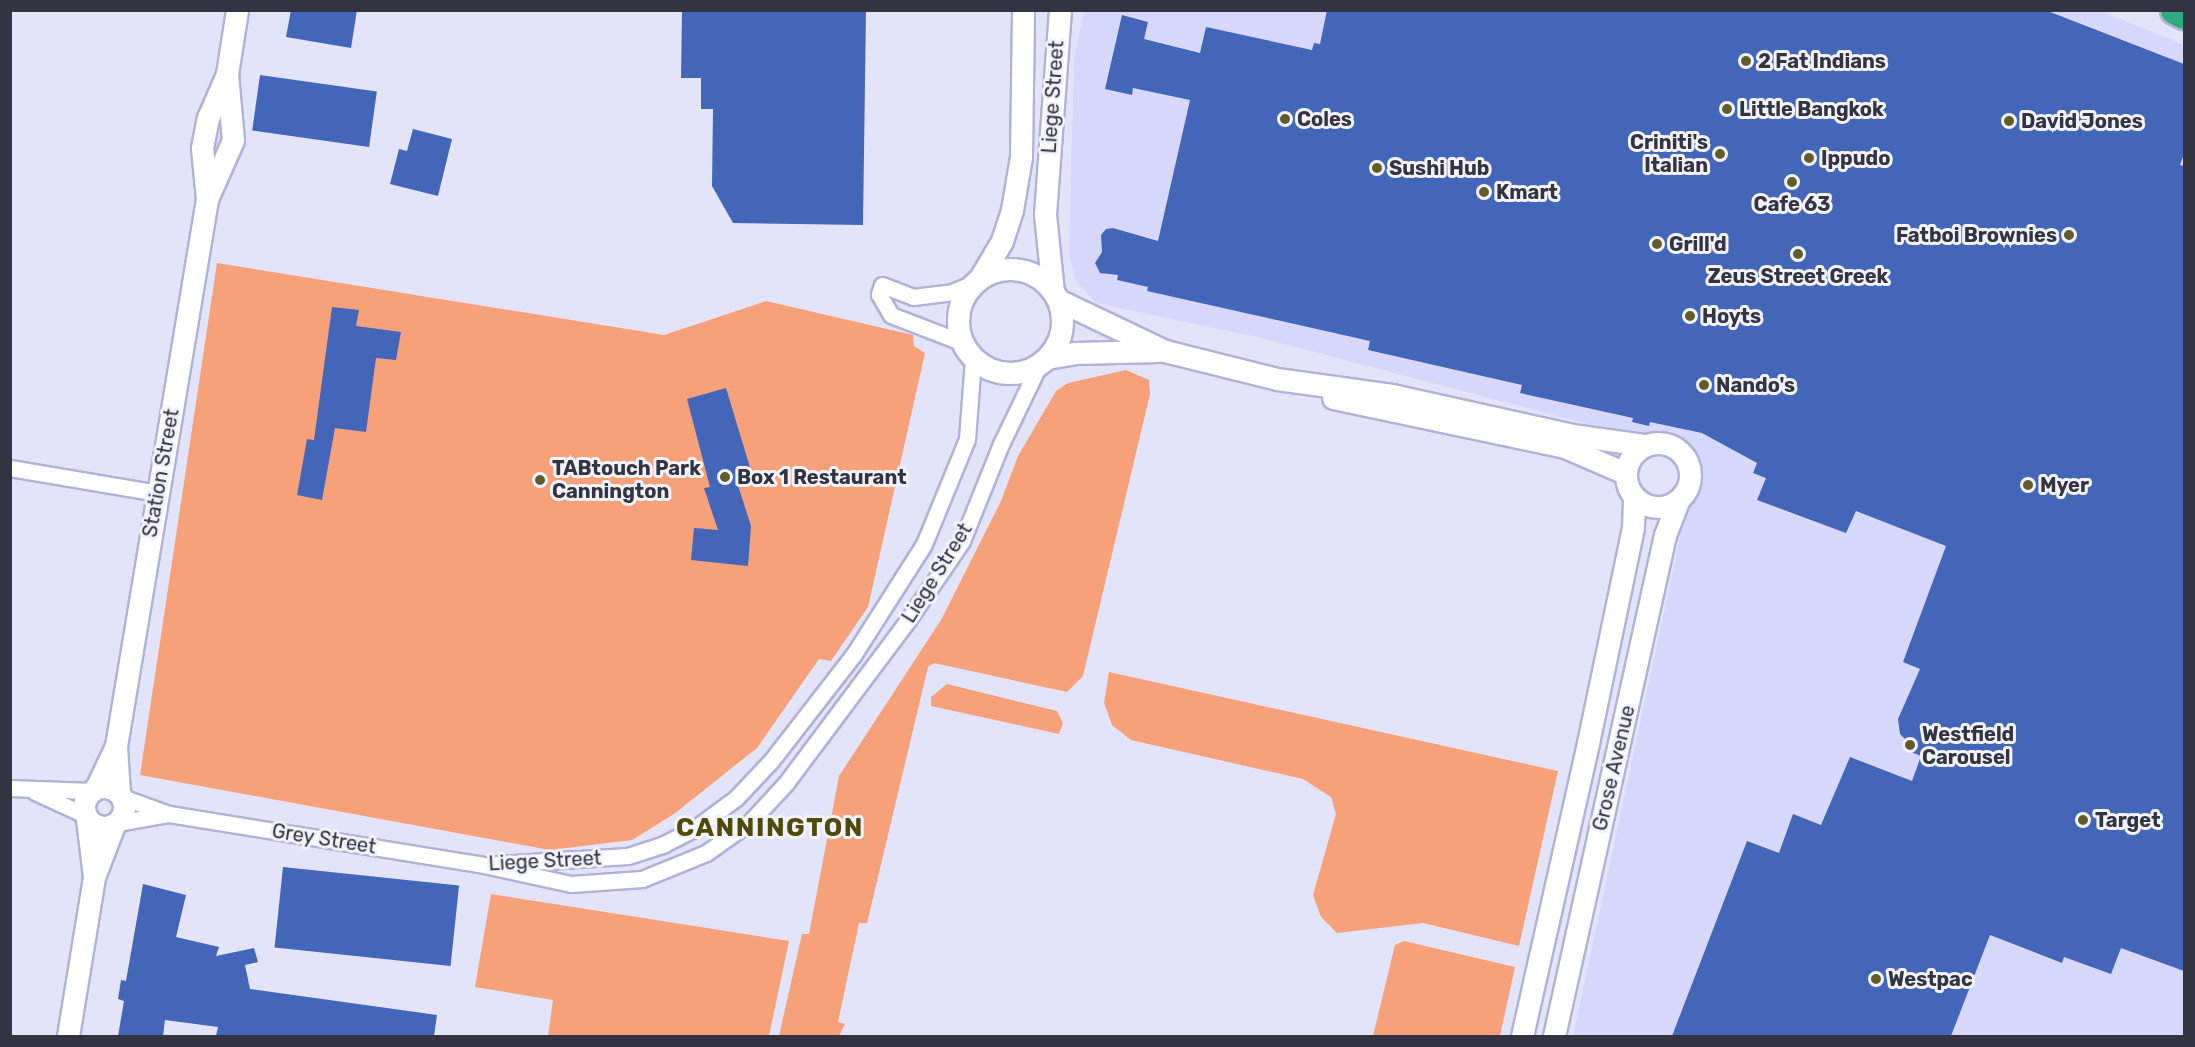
<!DOCTYPE html>
<style>
body{margin:0}
#map{position:relative;width:2195px;height:1047px;overflow:hidden;background:#e3e4fa;font-family:Rubik,sans-serif}
div>[style]{position:absolute}
.built>*{inset:0;background:#d7d7fb}
.green>*{inset:0;background:#f6a17a}
.building>*{inset:0;background:#4366b9;transform-origin:0 0}
.roads{filter:drop-shadow(2px 0 #b1b2d5) drop-shadow(-2px 0 #b1b2d5) drop-shadow(0 2px #b1b2d5) drop-shadow(0 -2px #b1b2d5)}
.street>*{height:15px;margin:-7.5px;padding:0 7.5px;transform-origin:7.5px;border-radius:7.5px;background:#fff}
.secondary>*{height:21px;margin:-10.5px;padding:0 10.5px;transform-origin:10.5px;border-radius:10.5px;background:#fff}
.secondary>.ring{margin:-10.5px;padding:0;box-sizing:content-box;background:none;border:21px solid #fff;border-radius:50%}
.highway>*{height:27px;margin:-13.5px;padding:0 13.5px;transform-origin:13.5px;border-radius:13.5px;background:#30aa7f}
.dots>*{width:16px;height:16px;translate:-50% -50%;box-sizing:border-box;border:3px solid #f2f2fa;border-radius:50%}
span{translate:-50% -50%;white-space:nowrap;text-align:center;line-height:1.15;-webkit-text-stroke:6px #f2f2fa;paint-order:stroke}
.poi-label{font-size:20px;color:#333341;font-weight:700}
.left{translate:0 -50%;text-align:left}
.right{translate:-100% -50%;text-align:right}
.street-label{font-size:20px;color:#333341}
.district-label{font-size:26px;color:#4f4a09;font-weight:700;letter-spacing:1.5px}
.frame{position:absolute;inset:0;border:12px solid #333341;pointer-events:none}
</style>
<div id="map">
<div class="built">
<i style="clip-path:polygon(2098px 10px,2184px 45px,2184px 1036px,1573px 1036px,1698px 453px,1261px 338px,1096px 303px,1076px 281px,1069px 255px,1074px 59px,1084px 11px)"></i>
</div>
<div class="green">
<i style="clip-path:polygon(217px 263px,664px 335px,766px 301px,913px 335px,914px 346px,925px 353px,868px 607px,831px 661px,819px 659px,757px 748px,674px 814px,632px 840px,550px 850px,140px 775px)"></i>
<i style="clip-path:polygon(1126px 370px,1149px 380px,1150px 394px,1083px 676px,1067px 692px,934px 663px,928px 667px,867px 923px,859px 923px,838px 1022px,845px 1024px,839px 1036px,779px 1036px,802px 934px,809px 934px,839px 776px,941px 620px,1001px 501px,1018px 456px,1056px 391px,1068px 383px)"></i>
<i style="clip-path:polygon(1109px 672px,1558px 771px,1519px 946px,1423px 923px,1337px 933px,1321px 917px,1313px 895px,1336px 814px,1331px 797px,1303px 779px,1131px 740px,1112px 725px,1104px 703px)"></i>
<i style="clip-path:polygon(947px 684px,1057px 711px,1063px 723px,1059px 734px,931px 706px,931px 697px)"></i>
<i style="clip-path:polygon(491px 894px,789px 941px,769px 1036px,548px 1036px,553px 1000px,475px 987px)"></i>
<i style="clip-path:polygon(1404px 941px,1515px 967px,1500px 1036px,1373px 1036px,1395px 945px)"></i>
</div>
<div class="building">
<i style="clip-path:polygon(291px 10px,357px 10px,351px 48px,286px 37px)"></i>
<i style="clip-path:polygon(682px 10px,866px 10px,863px 225px,733px 223px,712px 186px,713px 109px,701px 109px,701px 78px,681px 78px)"></i>
<i style="clip-path:polygon(1327px 10px,2045px 10px,2184px 64px,2184px 154px,2180px 165px,2184px 166px,2184px 971px,2121px 948px,2111px 974px,2064px 957px,2062px 963px,1990px 935px,1951px 1036px,1672px 1036px,1747px 841px,1779px 853px,1793px 814px,1821px 825px,1850px 757px,1912px 781px,1921px 756px,1911px 752px,1913px 747px,1900px 734px,1898px 719px,1920px 669px,1903px 662px,1946px 546px,1856px 511px,1846px 533px,1757px 500px,1766px 478px,1753px 473px,1757px 463px,1702px 433px,1650px 422px,1649px 426px,1632px 422px,1633px 418px,1520px 393px,1522px 385px,1368px 350px,1370px 341px,1147px 291px,1148px 287px,1117px 280px,1118px 275px,1100px 273px,1095px 263px,1102px 252px,1101px 235px,1106px 229px,1113px 228px,1158px 241px,1190px 100px,1133px 88px,1132px 95px,1105px 89px,1122px 15px,1148px 22px,1144px 39px,1200px 53px,1206px 27px,1312px 50px,1314px 43px,1320px 44px)"></i>
<i style="left:260px;top:75px;width:118px;height:56px;rotate:8deg"></i>
<i style="clip-path:polygon(413px 129px,452px 139px,438px 196px,390px 184px,399px 149px,407px 151px)"></i>
<i style="clip-path:polygon(332px 307px,359px 310px,356px 326px,401px 332px,396px 360px,376px 358px,366px 432px,335px 428px,322px 500px,297px 495px,307px 439px,314px 440px)"></i>
<i style="clip-path:polygon(726px 388px,752px 474px,736px 479px,751px 526px,748px 566px,691px 560px,694px 528px,718px 530px,704px 488px,710px 487px,687px 399px)"></i>
<i style="left:283px;top:867px;width:177px;height:81px;rotate:6deg"></i>
<i style="clip-path:polygon(143px 884px,186px 895px,176px 937px,219px 947px,216px 956px,254px 948px,258px 962px,245px 965px,250px 989px,437px 1015px,434px 1036px,216px 1036px,218px 1027px,165px 1020px,163px 1036px,118px 1036px,124px 1001px,118px 999px,121px 980px,126px 981px)"></i>
</div>
<div class="roads">
<div class="street">
<i style="left:961px;top:342px;width:75px;rotate:-158.9deg"></i>
<i style="left:891px;top:315px;width:24px;rotate:-120deg"></i>
<i style="left:879px;top:294px;width:9px;rotate:-72deg"></i>
<i style="left:882px;top:285px;width:33px;rotate:21deg"></i>
<i style="left:913px;top:297px;width:39px;rotate:-7deg"></i>
<i style="left:952px;top:292px;width:22px;rotate:-22deg"></i>
<i style="left:10px;top:468px;width:150px;rotate:9.6deg"></i>
<i style="left:10px;top:788px;width:82px;rotate:2.1deg"></i>
<i style="left:35px;top:792px;width:55px;rotate:24.7deg"></i>
<i style="left:122px;top:797px;width:50px;rotate:19.9deg"></i>
<i style="left:169px;top:814px;width:314px;rotate:9.2deg"></i>
<i style="left:479px;top:864px;width:94px;rotate:12.3deg"></i>
<i style="left:571px;top:884px;width:71px;rotate:-4deg"></i>
<i style="left:642px;top:879px;width:69px;rotate:-22.1deg"></i>
<i style="left:706px;top:853px;width:54px;rotate:-35.2deg"></i>
<i style="left:750px;top:822px;width:53px;rotate:-47.3deg"></i>
<i style="left:786px;top:783px;width:204px;rotate:-53.2deg"></i>
<i style="left:908px;top:620px;width:96px;rotate:-55.6deg"></i>
<i style="left:962px;top:541px;width:105px;rotate:-68.1deg"></i>
<i style="left:1001px;top:444px;width:88px;rotate:-64.3deg"></i>
<i style="left:117px;top:823px;width:53px;rotate:-9.8deg"></i>
<i style="left:497px;top:864px;width:131px;rotate:-3.5deg"></i>
<i style="left:628px;top:856px;width:38px;rotate:-18deg"></i>
<i style="left:664px;top:844px;width:37px;rotate:-27deg"></i>
<i style="left:697px;top:827px;width:49px;rotate:-36.6deg"></i>
<i style="left:736px;top:798px;width:51px;rotate:-46.6deg"></i>
<i style="left:771px;top:761px;width:135px;rotate:-52.2deg"></i>
<i style="left:854px;top:654px;width:130px;rotate:-57.5deg"></i>
<i style="left:924px;top:544px;width:113px;rotate:-67.7deg"></i>
<i style="left:967px;top:439px;width:80px;rotate:-85.7deg"></i>
</div>
<div class="secondary">
<i style="left:207px;top:199px;width:64px;rotate:-66.2deg"></i>
<i style="left:233px;top:140px;width:66px;rotate:-95.2deg"></i>
<i style="left:227px;top:74px;width:65px;rotate:-81.1deg"></i>
<i class="ring" style="left:958px;top:269px;width:83px;height:83px"></i>
<i style="left:980px;top:278px;width:43px;rotate:-59.3deg"></i>
<i style="left:1002px;top:241px;width:33px;rotate:-72deg"></i>
<i style="left:1012px;top:210px;width:54px;rotate:-80.4deg"></i>
<i style="left:1021px;top:157px;width:147px;rotate:-89.2deg"></i>
<i style="left:1053px;top:292px;width:78px;rotate:-95.9deg"></i>
<i style="left:1045px;top:214px;width:205px;rotate:-85.8deg"></i>
<i style="left:1058px;top:300px;width:119px;rotate:25.5deg"></i>
<i style="left:1165px;top:351px;width:115px;rotate:14deg"></i>
<i style="left:1277px;top:379px;width:116px;rotate:7.9deg"></i>
<i style="left:1392px;top:395px;width:184px;rotate:12.5deg"></i>
<i style="left:1572px;top:435px;width:74px;rotate:7.8deg"></i>
<i style="left:1047px;top:358px;width:27px;rotate:-10deg"></i>
<i style="left:1074px;top:353px;width:85px;rotate:-1.3deg"></i>
<i style="left:1333px;top:398px;width:237px;rotate:11.9deg"></i>
<i style="left:1565px;top:447px;width:65px;rotate:23.4deg"></i>
<i class="ring" style="left:1626px;top:443px;width:43px;height:43px"></i>
<i class="ring" style="left:84px;top:787px;width:19px;height:19px"></i>
<i style="left:96px;top:788px;width:47px;rotate:-64.5deg"></i>
<i style="left:119px;top:793px;width:47px;rotate:-93.7deg"></i>
<i style="left:116px;top:746px;width:555px;rotate:-80.55deg"></i>
<i style="left:207px;top:199px;width:51px;rotate:-95.6deg"></i>
<i style="left:202px;top:148px;width:31px;rotate:-79deg"></i>
<i style="left:208px;top:118px;width:48px;rotate:-66.6deg"></i>
<i style="left:87px;top:819px;width:58px;rotate:83.1deg"></i>
<i style="left:68px;top:1036px;width:161px;rotate:-80.7deg"></i>
<i style="left:94px;top:877px;width:56px;rotate:-69deg"></i>
<i style="left:1522px;top:1036px;width:300px;rotate:-77.3deg"></i>
<i style="left:1588px;top:743px;width:221px;rotate:-78.2deg"></i>
<i style="left:1633px;top:527px;width:29px;rotate:-88deg"></i>
<i style="left:1554px;top:1036px;width:513px;rotate:-77.51deg"></i>
<i style="left:1665px;top:535px;width:36px;rotate:-69deg"></i>
</div>
<div class="highway">
<i style="left:2174px;top:10px;width:11px;rotate:27deg"></i>
</div>
</div>
<div class="dots">
<i style="left:1746px;top:61px;background:#615d2a"></i>
<i style="left:1727px;top:109px;background:#615d2a"></i>
<i style="left:1285px;top:119px;background:#615d2a"></i>
<i style="left:2009px;top:121px;background:#615d2a"></i>
<i style="left:1720px;top:154px;background:#615d2a"></i>
<i style="left:1809px;top:158px;background:#615d2a"></i>
<i style="left:1377px;top:168px;background:#615d2a"></i>
<i style="left:1792px;top:182px;background:#615d2a"></i>
<i style="left:1484px;top:192px;background:#615d2a"></i>
<i style="left:2069px;top:235px;background:#615d2a"></i>
<i style="left:1657px;top:244px;background:#615d2a"></i>
<i style="left:1798px;top:254px;background:#615d2a"></i>
<i style="left:1690px;top:316px;background:#615d2a"></i>
<i style="left:1704px;top:385px;background:#615d2a"></i>
<i style="left:725px;top:477px;background:#615d2a"></i>
<i style="left:540px;top:480px;background:#615d2a"></i>
<i style="left:2028px;top:485px;background:#615d2a"></i>
<i style="left:1910px;top:745px;background:#615d2a"></i>
<i style="left:2083px;top:820px;background:#615d2a"></i>
<i style="left:1876px;top:979px;background:#615d2a"></i>
</div>
<div class="poi-label">
<span class="left" style="left:1758px;top:61px">2 Fat Indians</span>
<span class="left" style="left:1739px;top:109px">Little Bangkok</span>
<span class="left" style="left:1297px;top:119px">Coles</span>
<span class="left" style="left:2021px;top:121px">David Jones</span>
<span class="right" style="left:1708px;top:154px">Criniti's<br>Italian</span>
<span class="left" style="left:1821px;top:158px">Ippudo</span>
<span class="left" style="left:1389px;top:168px">Sushi Hub</span>
<span class="left" style="left:1496px;top:192px">Kmart</span>
<span style="left:1792px;top:204px">Cafe 63</span>
<span class="right" style="left:2057px;top:235px">Fatboi Brownies</span>
<span class="left" style="left:1669px;top:244px">Grill'd</span>
<span style="left:1798px;top:276px">Zeus Street Greek</span>
<span class="left" style="left:1702px;top:316px">Hoyts</span>
<span class="left" style="left:1716px;top:385px">Nando's</span>
<span class="left" style="left:552px;top:480px">TABtouch Park<br>Cannington</span>
<span class="left" style="left:737px;top:477px">Box 1 Restaurant</span>
<span class="left" style="left:2040px;top:485px">Myer</span>
<span class="left" style="left:1922px;top:746px">Westfield<br>Carousel</span>
<span class="left" style="left:2095px;top:820px">Target</span>
<span class="left" style="left:1888px;top:979px">Westpac</span>
</div>
<div class="street-label">
<span style="left:1053px;top:97px;rotate:-86deg">Liege Street</span>
<span style="left:161px;top:473px;rotate:-80deg">Station Street</span>
<span style="left:937px;top:573px;rotate:-58deg">Liege Street</span>
<span style="left:1614px;top:768px;rotate:-77deg">Grose Avenue</span>
<span style="left:324px;top:839px;rotate:9deg">Grey Street</span>
<span style="left:545px;top:861px;rotate:-3deg">Liege Street</span>
</div>
<div class="district-label">
<span style="left:770px;top:828px">CANNINGTON</span>
</div>
<div class="frame"></div>
</div>
